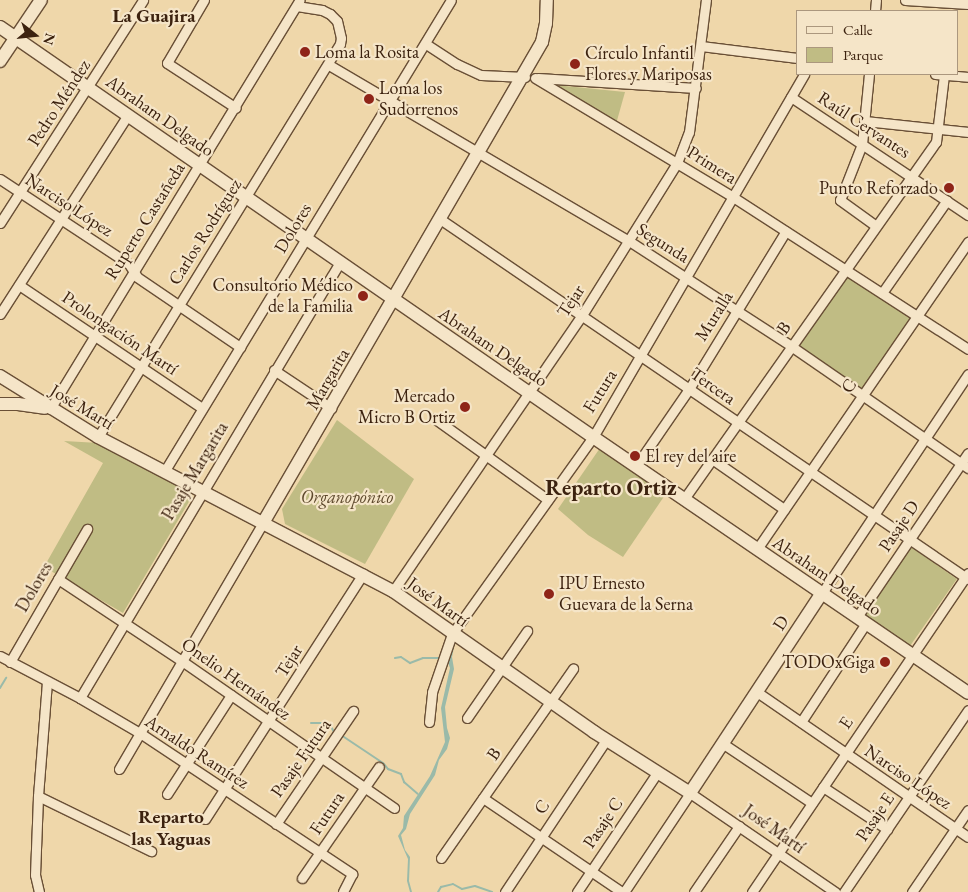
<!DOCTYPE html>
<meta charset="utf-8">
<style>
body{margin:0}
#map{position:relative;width:968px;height:892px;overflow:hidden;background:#efd7aa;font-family:"EB Garamond",serif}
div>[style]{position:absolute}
.green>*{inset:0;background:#c0bc84;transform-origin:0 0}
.water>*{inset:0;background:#9abaa9}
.stream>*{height:2px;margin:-1px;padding:0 1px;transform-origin:1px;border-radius:1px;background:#9abaa9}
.roads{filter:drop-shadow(1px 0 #694f36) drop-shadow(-1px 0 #694f36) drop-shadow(0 1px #694f36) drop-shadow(0 -1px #694f36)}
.street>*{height:9px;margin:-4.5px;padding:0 4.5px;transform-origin:4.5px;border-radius:4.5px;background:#f5e5c8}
.secondary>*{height:12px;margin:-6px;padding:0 6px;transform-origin:6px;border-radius:6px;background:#f5e5c8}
.dots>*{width:14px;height:14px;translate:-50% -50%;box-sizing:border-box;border:2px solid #f5e5c8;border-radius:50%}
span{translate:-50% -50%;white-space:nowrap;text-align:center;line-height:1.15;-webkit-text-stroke:4.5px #f5e5c8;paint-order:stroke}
.poi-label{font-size:18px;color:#3c220f}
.left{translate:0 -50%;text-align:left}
.right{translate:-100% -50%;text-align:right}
.street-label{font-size:18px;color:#3c220f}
.park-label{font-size:18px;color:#5d482c;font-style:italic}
.neighbourhood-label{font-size:19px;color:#3c220f;font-weight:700}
.district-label{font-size:22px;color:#3c220f;font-weight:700}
.legend{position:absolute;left:796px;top:10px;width:162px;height:65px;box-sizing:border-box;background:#f5e5c8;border:1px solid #ab977e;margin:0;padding:6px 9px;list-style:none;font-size:15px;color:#3c220f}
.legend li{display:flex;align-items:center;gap:10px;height:25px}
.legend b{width:25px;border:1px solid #ab977e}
.north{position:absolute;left:10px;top:10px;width:50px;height:50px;-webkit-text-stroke:4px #f5e5c8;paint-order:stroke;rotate:106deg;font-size:14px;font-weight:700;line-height:20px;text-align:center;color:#3c220f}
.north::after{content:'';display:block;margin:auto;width:18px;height:22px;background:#3c220f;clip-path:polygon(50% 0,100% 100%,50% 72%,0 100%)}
</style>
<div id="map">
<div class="green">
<i style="clip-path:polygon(555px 85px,625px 92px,616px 124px)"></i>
<i style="left:847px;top:274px;width:78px;height:88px;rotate:35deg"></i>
<i style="clip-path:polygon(337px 420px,414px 479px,365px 564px,285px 524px,282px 509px)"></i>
<i style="clip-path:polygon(64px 441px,99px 443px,191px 492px,190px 500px,123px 613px,44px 567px,103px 463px)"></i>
<i style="clip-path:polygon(600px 448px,665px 495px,623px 557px,588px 535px,558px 509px)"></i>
<i style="left:911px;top:547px;width:56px;height:83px;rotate:35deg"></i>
</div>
<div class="water">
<i style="clip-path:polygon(454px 647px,452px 657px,454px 669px,445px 707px,447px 728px,450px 738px,447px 749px,439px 760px,435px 775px,410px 814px,406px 829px,401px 835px,405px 850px,410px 857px,409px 881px,412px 892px,410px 892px,407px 881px,408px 859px,398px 836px,403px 828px,404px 816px,430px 776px,445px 742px,441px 708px,450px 668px,447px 660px,451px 648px)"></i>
</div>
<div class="stream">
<i style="left:395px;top:658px;width:6px;rotate:-9deg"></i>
<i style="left:401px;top:657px;width:11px;rotate:34deg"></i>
<i style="left:410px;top:663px;width:14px;rotate:-21deg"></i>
<i style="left:423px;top:658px;width:17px"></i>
<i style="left:0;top:688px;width:12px;rotate:-59deg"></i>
<i style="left:311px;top:723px;width:18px"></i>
<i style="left:329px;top:723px;width:10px;rotate:61deg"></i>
<i style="left:341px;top:735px;width:50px;rotate:33.7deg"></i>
<i style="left:383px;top:763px;width:8px;rotate:50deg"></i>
<i style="left:388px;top:769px;width:14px;rotate:21deg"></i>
<i style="left:401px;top:774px;width:9px;rotate:69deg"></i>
<i style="left:404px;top:782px;width:18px;rotate:41deg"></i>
<i style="left:438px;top:892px;width:6px;rotate:-59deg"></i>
<i style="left:441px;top:887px;width:12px;rotate:-14deg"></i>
<i style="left:453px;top:884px;width:10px;rotate:29deg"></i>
<i style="left:462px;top:889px;width:13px;rotate:-13deg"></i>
<i style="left:475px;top:886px;width:18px;rotate:19deg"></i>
</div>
<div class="roads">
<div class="street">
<i style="left:204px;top:0;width:73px;rotate:120.4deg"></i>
<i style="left:167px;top:63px;width:82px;rotate:33.1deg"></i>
<i style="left:905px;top:0;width:63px;rotate:3.6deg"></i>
<i style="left:875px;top:11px;width:11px;rotate:-85deg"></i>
<i style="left:426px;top:44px;width:37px;rotate:33deg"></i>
<i style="left:457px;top:64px;width:26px;rotate:25deg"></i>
<i style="left:481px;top:75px;width:44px;rotate:2.6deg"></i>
<i style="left:701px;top:46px;width:97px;rotate:7.1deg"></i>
<i style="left:329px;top:65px;width:348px;rotate:30.4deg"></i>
<i style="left:629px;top:241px;width:193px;rotate:32.9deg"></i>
<i style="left:791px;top:346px;width:215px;rotate:34.6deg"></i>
<i style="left:869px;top:74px;width:70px;rotate:95.7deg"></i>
<i style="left:862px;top:144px;width:60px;rotate:111.4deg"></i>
<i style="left:840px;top:200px;width:44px;rotate:35.8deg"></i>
<i style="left:935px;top:74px;width:33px;rotate:5deg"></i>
<i style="left:535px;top:78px;width:231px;rotate:31deg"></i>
<i style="left:733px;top:197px;width:280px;rotate:32.9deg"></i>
<i style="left:538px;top:78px;width:158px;rotate:3.6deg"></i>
<i style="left:791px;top:97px;width:213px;rotate:33.7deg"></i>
<i style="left:865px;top:121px;width:104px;rotate:6.1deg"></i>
<i style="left:0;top:179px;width:154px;rotate:33.4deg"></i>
<i style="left:129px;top:264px;width:15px;rotate:58deg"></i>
<i style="left:137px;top:277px;width:125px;rotate:34.2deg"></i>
<i style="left:440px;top:219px;width:639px;rotate:34.29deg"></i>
<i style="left:0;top:223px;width:265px;rotate:-57.3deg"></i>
<i style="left:19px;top:285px;width:220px;rotate:33.9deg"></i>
<i style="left:882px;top:293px;width:113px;rotate:-55deg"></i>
<i style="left:0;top:314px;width:237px;rotate:-57.3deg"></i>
<i style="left:274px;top:370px;width:69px;rotate:33.7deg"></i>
<i style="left:50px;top:409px;width:479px;rotate:-58.6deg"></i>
<i style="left:434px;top:418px;width:140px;rotate:35.7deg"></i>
<i style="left:98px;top:437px;width:462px;rotate:-58.4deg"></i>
<i style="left:340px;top:44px;width:6px;rotate:-81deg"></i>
<i style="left:341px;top:38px;width:17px;rotate:-103deg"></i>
<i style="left:337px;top:21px;width:10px;rotate:-135deg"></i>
<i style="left:330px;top:14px;width:9px;rotate:-153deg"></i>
<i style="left:322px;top:10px;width:24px;rotate:-171deg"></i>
<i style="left:712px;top:459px;width:88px;rotate:34.8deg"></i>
<i style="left:636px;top:466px;width:93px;rotate:-55.5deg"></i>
<i style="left:689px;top:389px;width:185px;rotate:-58.5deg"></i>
<i style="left:164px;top:472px;width:552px;rotate:-58.7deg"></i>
<i style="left:684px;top:499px;width:437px;rotate:-54.8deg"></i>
<i style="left:936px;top:142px;width:67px;rotate:-83.2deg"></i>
<i style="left:757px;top:549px;width:373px;rotate:-55.5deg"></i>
<i style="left:58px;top:579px;width:149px;rotate:33.5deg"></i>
<i style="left:182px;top:661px;width:258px;rotate:34.7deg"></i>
<i style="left:393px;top:591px;width:335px;rotate:-55.6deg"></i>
<i style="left:582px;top:315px;width:179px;rotate:-58deg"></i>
<i style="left:677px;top:163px;width:33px;rotate:-69deg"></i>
<i style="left:689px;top:132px;width:133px;rotate:-82.7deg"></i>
<i style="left:822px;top:593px;width:263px;rotate:-56.3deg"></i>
<i style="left:857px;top:617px;width:198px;rotate:-55.9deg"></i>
<i style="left:0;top:656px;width:90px;rotate:27.7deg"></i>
<i style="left:80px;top:698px;width:69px;rotate:30.3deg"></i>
<i style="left:140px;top:733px;width:255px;rotate:33.6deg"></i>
<i style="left:352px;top:874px;width:20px;rotate:117deg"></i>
<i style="left:10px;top:662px;width:154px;rotate:-59.9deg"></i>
<i style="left:757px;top:692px;width:256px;rotate:34.5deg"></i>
<i style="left:80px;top:698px;width:508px;rotate:-59.19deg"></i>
<i style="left:467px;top:718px;width:106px;rotate:-55.4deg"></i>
<i style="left:429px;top:722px;width:30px;rotate:-84deg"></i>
<i style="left:432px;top:692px;width:61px;rotate:-71deg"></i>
<i style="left:452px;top:634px;width:242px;rotate:-54.4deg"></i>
<i style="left:593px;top:437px;width:420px;rotate:-59.8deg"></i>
<i style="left:801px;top:722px;width:118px;rotate:-56.7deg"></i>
<i style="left:722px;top:743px;width:108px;rotate:33.7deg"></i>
<i style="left:119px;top:769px;width:285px;rotate:-59.7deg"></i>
<i style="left:823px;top:787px;width:77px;rotate:33.3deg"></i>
<i style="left:167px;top:794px;width:118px;rotate:-57.1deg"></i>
<i style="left:38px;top:796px;width:126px;rotate:26deg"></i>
<i style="left:483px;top:798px;width:168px;rotate:34.1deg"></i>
<i style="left:205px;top:819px;width:292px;rotate:-57.2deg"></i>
<i style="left:276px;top:824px;width:137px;rotate:-55.7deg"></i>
<i style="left:441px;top:858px;width:231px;rotate:-55.1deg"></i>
<i style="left:302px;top:878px;width:135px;rotate:-55.3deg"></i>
<i style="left:39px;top:892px;width:17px;rotate:-103deg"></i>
<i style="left:35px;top:875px;width:79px;rotate:-87.8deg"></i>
<i style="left:38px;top:796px;width:115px;rotate:-85.5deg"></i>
<i style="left:505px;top:892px;width:182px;rotate:-56.4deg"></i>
<i style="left:577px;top:892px;width:143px;rotate:-56.1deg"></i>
<i style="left:624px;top:892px;width:119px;rotate:-56.3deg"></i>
<i style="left:690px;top:793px;width:176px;rotate:34.3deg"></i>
<i style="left:694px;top:892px;width:80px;rotate:-55.7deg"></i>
<i style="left:752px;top:892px;width:385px;rotate:-55.9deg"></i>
<i style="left:844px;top:892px;width:220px;rotate:-55.7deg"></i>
<i style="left:912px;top:892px;width:99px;rotate:-55.7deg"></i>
</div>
<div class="secondary">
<i style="left:0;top:27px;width:721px;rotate:34.66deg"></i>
<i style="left:593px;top:437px;width:454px;rotate:34.3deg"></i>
<i style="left:0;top:61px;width:73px;rotate:-56.1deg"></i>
<i style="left:0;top:376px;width:115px;rotate:31.9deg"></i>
<i style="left:98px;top:437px;width:333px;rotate:27.6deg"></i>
<i style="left:393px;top:591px;width:246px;rotate:35deg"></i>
<i style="left:594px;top:732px;width:114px;rotate:32.4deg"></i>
<i style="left:690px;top:793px;width:240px;rotate:-56.6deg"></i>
<i style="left:0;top:404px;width:18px"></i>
<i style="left:18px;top:404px;width:27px;rotate:8deg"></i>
<i style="left:263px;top:523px;width:556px;rotate:-59.88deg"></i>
<i style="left:542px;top:42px;width:19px;rotate:-78deg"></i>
<i style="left:546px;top:23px;width:23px;rotate:-88deg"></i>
</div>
</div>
<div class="dots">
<i style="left:305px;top:52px;background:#8f2418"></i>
<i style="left:575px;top:64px;background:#8f2418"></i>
<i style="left:369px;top:99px;background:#8f2418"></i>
<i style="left:949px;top:188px;background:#8f2418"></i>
<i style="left:363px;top:296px;background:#8f2418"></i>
<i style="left:465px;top:407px;background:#8f2418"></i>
<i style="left:635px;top:456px;background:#8f2418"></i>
<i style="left:549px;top:594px;background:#8f2418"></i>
<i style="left:885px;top:662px;background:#8f2418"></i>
</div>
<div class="poi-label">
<span class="left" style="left:315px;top:52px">Loma la Rosita</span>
<span class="left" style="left:585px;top:64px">Círculo Infantil<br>Flores y Mariposas</span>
<span class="left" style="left:379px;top:99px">Loma los<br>Sudorrenos</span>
<span class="right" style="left:938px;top:188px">Punto Reforzado</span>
<span class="right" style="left:353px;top:296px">Consultorio Médico<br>de la Familia</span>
<span class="right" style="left:455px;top:407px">Mercado<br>Micro B Ortiz</span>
<span class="left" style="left:645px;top:456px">El rey del aire</span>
<span class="left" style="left:559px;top:594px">IPU Ernesto<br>Guevara de la Serna</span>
<span class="right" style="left:875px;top:662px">TODOxGiga</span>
</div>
<div class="street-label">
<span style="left:59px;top:103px;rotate:-57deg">Pedro Méndez</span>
<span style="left:160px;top:116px;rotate:35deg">Abraham Delgado</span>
<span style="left:864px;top:125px;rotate:33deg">Raúl Cervantes</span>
<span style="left:712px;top:165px;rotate:32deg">Primera</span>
<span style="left:69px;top:205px;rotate:33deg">Narciso López</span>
<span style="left:145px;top:221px;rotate:-58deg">Ruperto Castañeda</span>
<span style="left:293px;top:228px;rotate:-59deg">Dolores</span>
<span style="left:205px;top:232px;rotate:-58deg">Carlos Rodríguez</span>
<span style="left:663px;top:243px;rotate:32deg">Segunda</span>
<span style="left:571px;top:301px;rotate:-57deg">Tejar</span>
<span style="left:714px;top:316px;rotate:-58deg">Muralla</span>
<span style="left:784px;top:328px;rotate:-55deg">B</span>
<span style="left:120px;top:333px;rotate:34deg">Prolongación Martí</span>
<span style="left:493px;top:347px;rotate:34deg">Abraham Delgado</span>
<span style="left:328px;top:379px;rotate:-60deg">Margarita</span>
<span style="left:713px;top:386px;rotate:35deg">Tercera</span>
<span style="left:849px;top:386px;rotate:-56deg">C</span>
<span style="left:600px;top:391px;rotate:-58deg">Futura</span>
<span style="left:82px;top:407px;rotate:31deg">José Martí</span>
<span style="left:195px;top:471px;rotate:-59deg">Pasaje Margarita</span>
<span style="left:899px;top:526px;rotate:-56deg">Pasaje D</span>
<span style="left:827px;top:576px;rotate:34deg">Abraham Delgado</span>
<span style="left:34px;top:587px;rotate:-60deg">Dolores</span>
<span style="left:438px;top:602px;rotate:36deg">José Martí</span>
<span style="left:781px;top:623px;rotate:-57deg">D</span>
<span style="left:289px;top:661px;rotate:-58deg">Tejar</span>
<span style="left:236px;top:679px;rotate:35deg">Onelio Hernández</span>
<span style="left:846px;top:723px;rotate:-56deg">E</span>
<span style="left:197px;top:752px;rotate:33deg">Arnaldo Ramírez</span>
<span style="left:494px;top:754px;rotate:-55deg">B</span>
<span style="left:301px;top:758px;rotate:-55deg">Pasaje Futura</span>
<span style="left:908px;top:777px;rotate:34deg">Narciso López</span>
<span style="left:542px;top:807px;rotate:-56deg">C</span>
<span style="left:327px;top:813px;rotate:-56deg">Futura</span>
<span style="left:875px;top:817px;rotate:-56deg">Pasaje E</span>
<span style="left:603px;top:823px;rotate:-56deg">Pasaje C</span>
<span style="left:774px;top:829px;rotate:35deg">José Martí</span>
</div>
<div class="park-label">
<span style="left:347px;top:497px">Organopónico</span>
</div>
<div class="neighbourhood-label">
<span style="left:154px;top:16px">La Guajira</span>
<span style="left:171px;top:828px">Reparto<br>las Yaguas</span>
</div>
<div class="district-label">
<span style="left:611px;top:488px">Reparto Ortiz</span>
</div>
<ul class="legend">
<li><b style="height:6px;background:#f5e5c8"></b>Calle</li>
<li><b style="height:14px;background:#c0bc84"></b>Parque</li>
</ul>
<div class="north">N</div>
</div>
